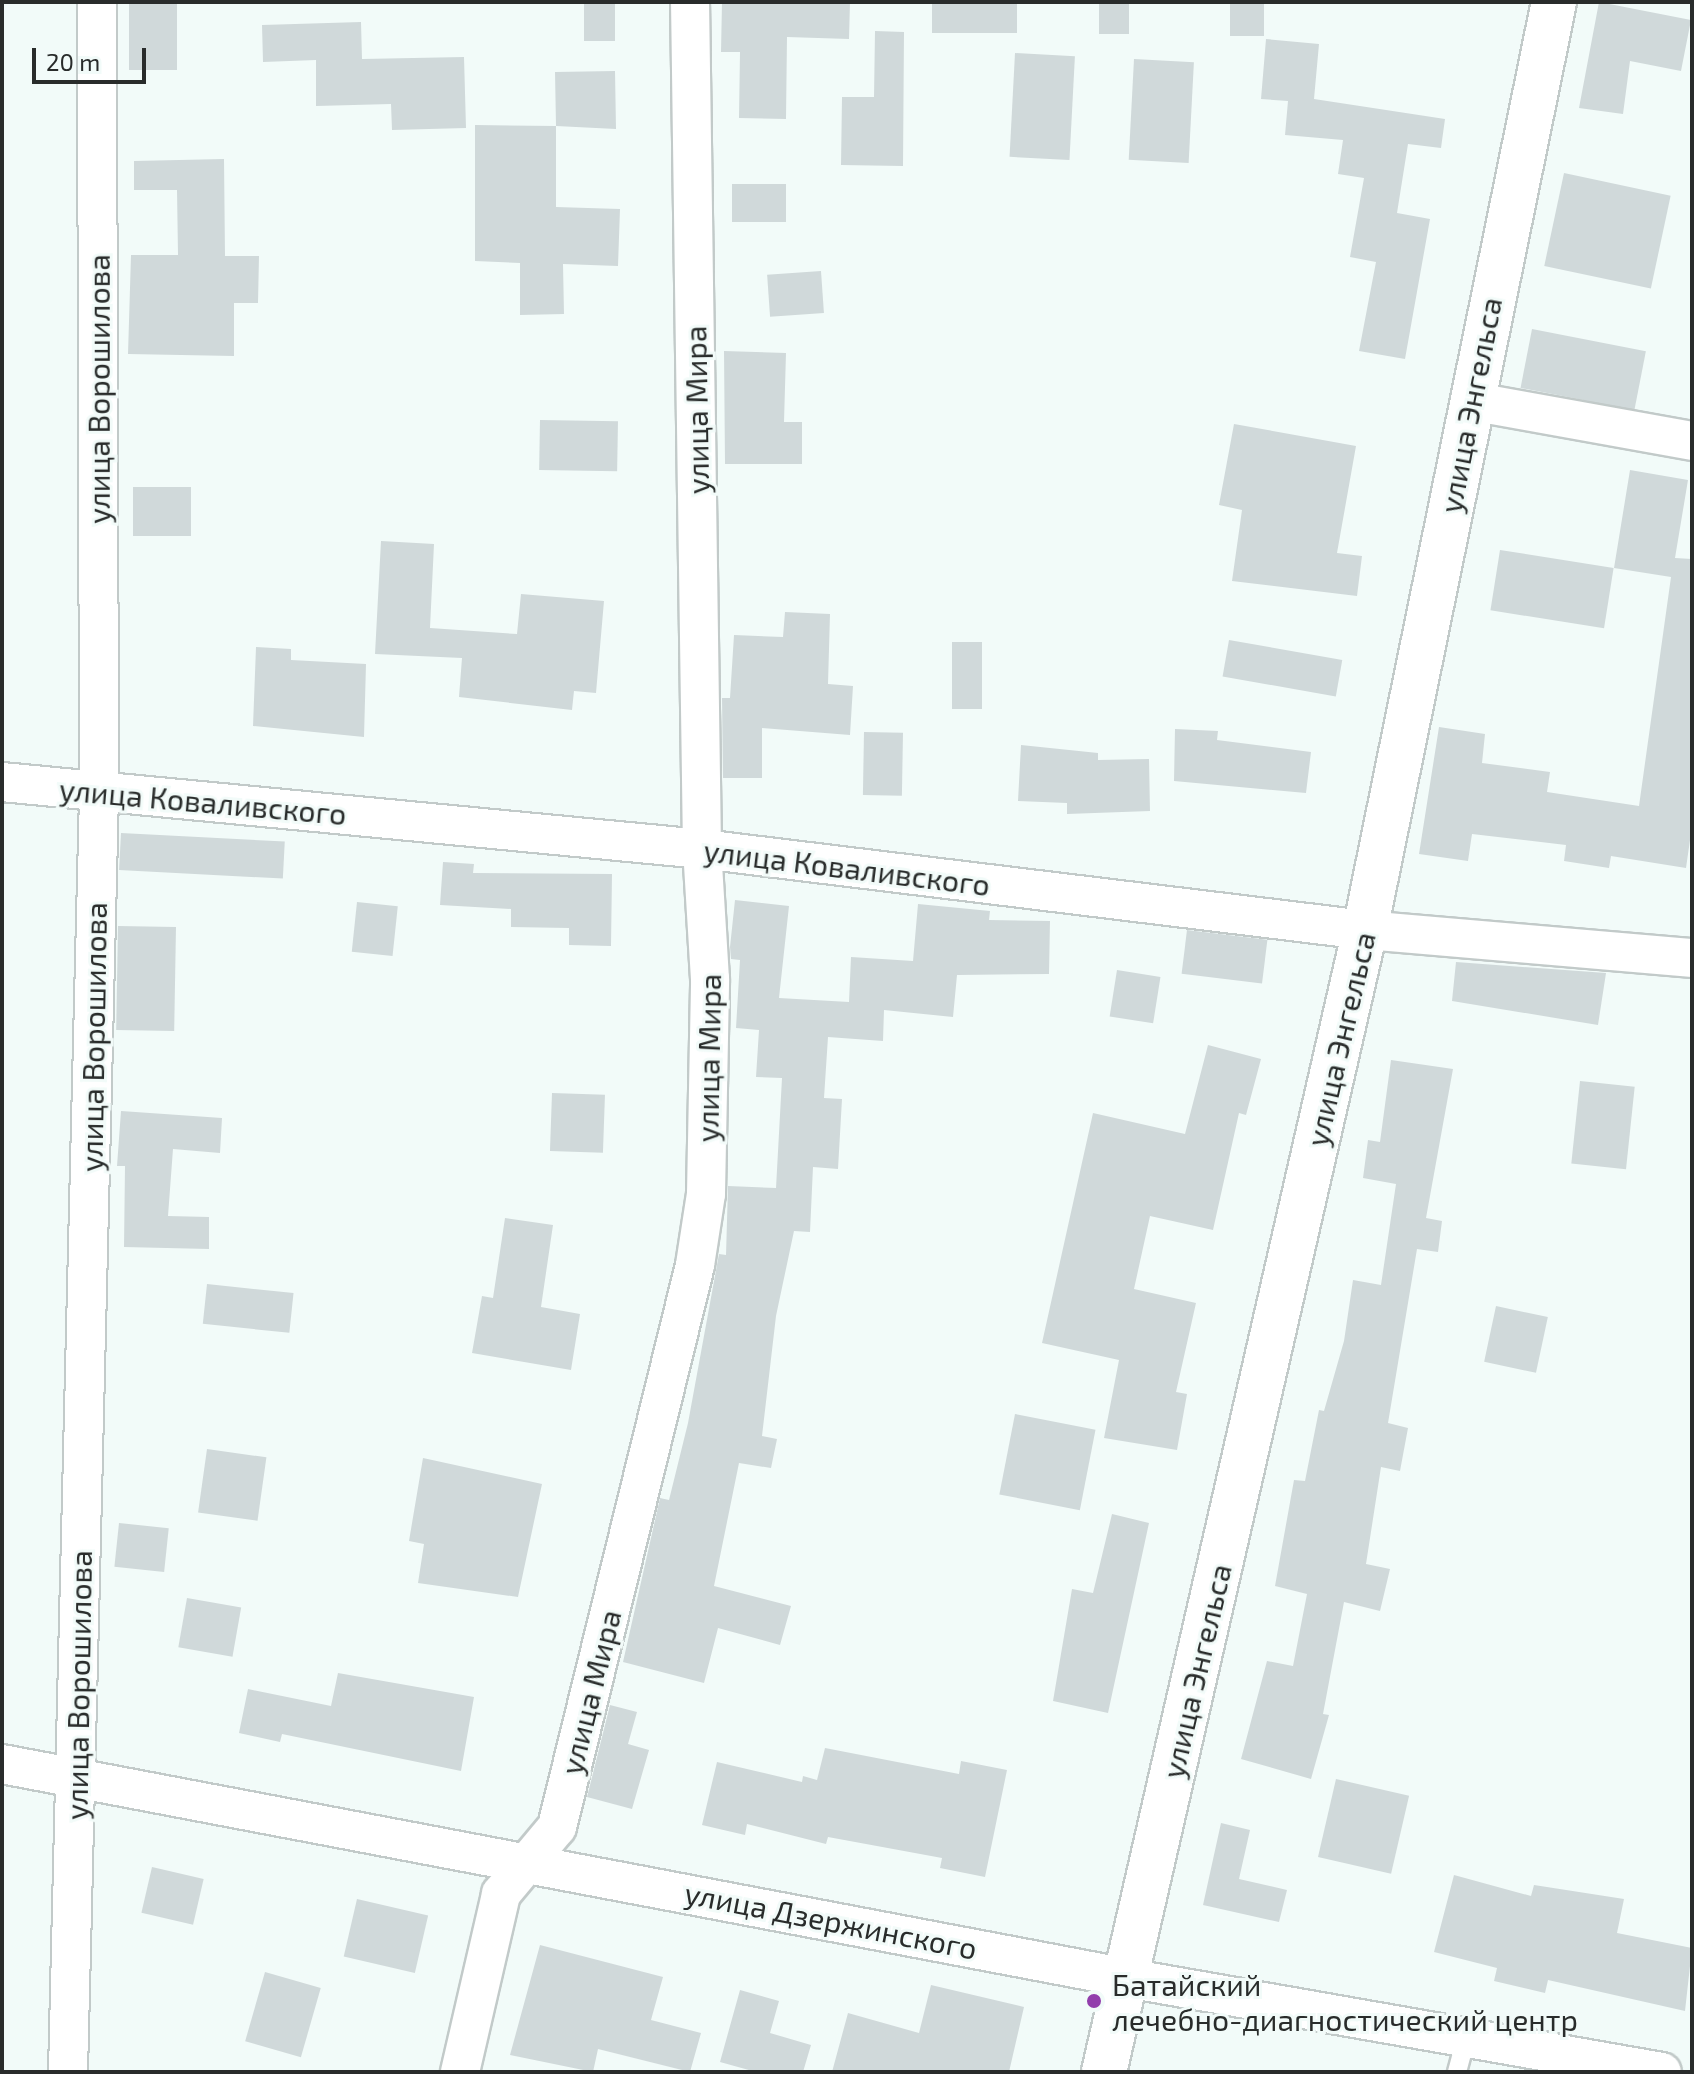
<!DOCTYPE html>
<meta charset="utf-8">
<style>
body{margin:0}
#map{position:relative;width:1694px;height:2074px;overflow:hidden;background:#f2fbf9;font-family:"Exo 2",sans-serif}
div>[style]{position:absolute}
.building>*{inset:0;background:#d0d9da;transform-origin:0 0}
.roads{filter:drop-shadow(2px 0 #c2cac9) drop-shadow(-2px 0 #c2cac9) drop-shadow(0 2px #c2cac9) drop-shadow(0 -2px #c2cac9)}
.lane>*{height:18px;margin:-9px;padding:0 9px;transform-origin:9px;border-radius:9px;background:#fff}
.street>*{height:38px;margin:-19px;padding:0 19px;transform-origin:19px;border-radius:19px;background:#fff}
.secondary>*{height:44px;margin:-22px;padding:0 22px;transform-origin:22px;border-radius:22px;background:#fff}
.dots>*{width:22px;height:22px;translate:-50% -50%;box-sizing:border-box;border:4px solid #f2fbf9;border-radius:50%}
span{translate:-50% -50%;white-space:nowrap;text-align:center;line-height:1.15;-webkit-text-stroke:6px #f2fbf9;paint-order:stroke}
.street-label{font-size:30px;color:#292c2b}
.poi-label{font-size:30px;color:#292c2b}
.left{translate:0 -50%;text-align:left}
.frame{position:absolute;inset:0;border:4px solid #292c2b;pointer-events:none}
.scale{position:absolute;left:32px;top:48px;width:114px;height:36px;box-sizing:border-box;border:4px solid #292c2b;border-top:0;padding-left:10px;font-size:24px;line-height:28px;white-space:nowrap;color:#292c2b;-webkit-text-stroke:6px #f2fbf9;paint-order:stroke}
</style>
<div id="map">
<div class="building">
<i style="left:129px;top:2px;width:48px;height:68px"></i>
<i style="left:584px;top:2px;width:31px;height:39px"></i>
<i style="clip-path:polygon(722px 2px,850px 2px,849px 39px,787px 37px,786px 119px,739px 118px,740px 52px,721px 52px)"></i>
<i style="left:932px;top:2px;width:85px;height:31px"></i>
<i style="left:1099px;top:2px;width:30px;height:32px"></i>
<i style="left:1230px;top:2px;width:34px;height:34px"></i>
<i style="clip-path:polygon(1599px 2px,1691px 20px,1681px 71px,1630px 61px,1623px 114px,1579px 108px)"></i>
<i style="clip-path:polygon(361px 22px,362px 59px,464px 57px,466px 128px,392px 130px,391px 104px,316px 106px,316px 60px,263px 62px,262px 25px)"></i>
<i style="clip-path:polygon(875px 31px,904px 32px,903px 166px,841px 165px,842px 97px,874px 97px)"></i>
<i style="clip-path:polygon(1266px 39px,1319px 44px,1314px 99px,1445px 119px,1441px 148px,1408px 144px,1397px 213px,1430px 219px,1405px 359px,1359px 351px,1376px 262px,1350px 257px,1364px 178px,1338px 174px,1343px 140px,1285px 135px,1288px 101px,1261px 99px)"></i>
<i style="left:1015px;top:53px;width:60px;height:104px;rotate:3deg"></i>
<i style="left:1134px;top:59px;width:60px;height:101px;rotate:3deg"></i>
<i style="clip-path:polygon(615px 71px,616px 129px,556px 126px,556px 207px,620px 209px,618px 266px,563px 264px,564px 314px,520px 315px,520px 263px,475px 261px,475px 125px,556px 126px,555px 72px)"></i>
<i style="clip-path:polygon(224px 159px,225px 256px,259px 256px,258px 303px,234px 303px,234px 356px,128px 354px,131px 255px,178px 255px,177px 190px,134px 190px,134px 161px)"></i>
<i style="left:1564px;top:173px;width:109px;height:95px;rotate:12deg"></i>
<i style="left:732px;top:184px;width:54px;height:38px"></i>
<i style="left:821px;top:271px;width:42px;height:54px;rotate:86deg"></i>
<i style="left:1532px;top:329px;width:116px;height:60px;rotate:11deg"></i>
<i style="clip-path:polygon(724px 351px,786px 353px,784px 422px,802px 422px,802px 464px,725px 464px)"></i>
<i style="left:540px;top:420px;width:78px;height:50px;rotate:1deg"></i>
<i style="clip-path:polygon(1234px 424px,1356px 446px,1337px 553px,1362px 556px,1357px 596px,1232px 581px,1242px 510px,1219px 505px)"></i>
<i style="clip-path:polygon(1630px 470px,1688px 480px,1675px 558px,1692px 559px,1692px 826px,1686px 868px,1611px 856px,1609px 868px,1564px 861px,1566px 845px,1472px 834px,1468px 861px,1419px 854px,1439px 727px,1485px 734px,1482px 763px,1550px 772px,1547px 792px,1639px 806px,1671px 577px,1614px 568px)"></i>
<i style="left:133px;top:487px;width:58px;height:49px"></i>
<i style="clip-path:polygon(381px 541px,434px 544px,430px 628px,517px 634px,521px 594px,604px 601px,596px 693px,574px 691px,572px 710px,459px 697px,462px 658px,375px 654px)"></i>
<i style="left:1500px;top:550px;width:115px;height:61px;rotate:9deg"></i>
<i style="clip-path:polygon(785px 612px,830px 614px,828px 684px,853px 686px,850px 735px,762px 728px,762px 778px,723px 778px,722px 698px,730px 698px,734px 635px,783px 637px)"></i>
<i style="left:1229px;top:640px;width:115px;height:37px;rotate:10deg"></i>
<i style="left:952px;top:642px;width:30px;height:67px"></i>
<i style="clip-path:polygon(256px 647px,291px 649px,291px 660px,366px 664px,364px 737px,253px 726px)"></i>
<i style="clip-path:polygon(1175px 729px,1218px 731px,1217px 740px,1311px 752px,1306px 793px,1174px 781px)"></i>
<i style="left:864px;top:732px;width:39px;height:63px;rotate:1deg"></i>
<i style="clip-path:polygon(1021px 745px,1098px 753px,1098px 760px,1149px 759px,1150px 811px,1067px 814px,1067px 803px,1018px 801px)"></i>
<i style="left:121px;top:833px;width:164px;height:37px;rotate:3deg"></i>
<i style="clip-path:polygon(443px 862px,474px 864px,473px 873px,612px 874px,611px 946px,569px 945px,569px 928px,511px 927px,511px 909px,440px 905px)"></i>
<i style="clip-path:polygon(735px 900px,789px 906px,779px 998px,849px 1002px,851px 957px,913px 961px,918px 904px,990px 911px,989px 920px,1050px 921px,1049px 974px,957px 975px,953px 1017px,884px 1010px,883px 1041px,828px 1037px,824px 1098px,842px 1099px,838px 1169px,813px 1167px,810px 1232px,794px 1231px,776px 1316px,762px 1436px,777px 1439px,771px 1468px,739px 1463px,714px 1586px,791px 1606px,780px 1645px,718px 1628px,704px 1683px,623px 1662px,660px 1498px,669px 1500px,688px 1423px,719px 1254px,726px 1255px,728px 1186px,776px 1188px,782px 1078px,756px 1077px,759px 1030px,736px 1028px,740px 960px,731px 959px,730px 947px)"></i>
<i style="left:357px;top:902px;width:41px;height:50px;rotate:6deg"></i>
<i style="left:118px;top:926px;width:58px;height:104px;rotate:1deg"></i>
<i style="left:1187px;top:930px;width:81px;height:44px;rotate:7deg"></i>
<i style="clip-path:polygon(1456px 962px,1606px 973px,1598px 1025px,1452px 1001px)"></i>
<i style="left:1117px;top:970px;width:44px;height:47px;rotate:9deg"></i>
<i style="clip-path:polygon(1208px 1045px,1261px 1059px,1246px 1115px,1239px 1113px,1213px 1230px,1150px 1216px,1134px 1289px,1196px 1303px,1176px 1392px,1187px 1394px,1177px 1450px,1104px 1438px,1119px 1360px,1042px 1343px,1093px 1113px,1185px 1134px)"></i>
<i style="clip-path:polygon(1391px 1060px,1453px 1069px,1426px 1218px,1442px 1221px,1438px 1252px,1417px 1249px,1388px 1423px,1408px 1428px,1400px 1471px,1381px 1467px,1366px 1564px,1390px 1569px,1380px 1611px,1344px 1602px,1323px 1714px,1329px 1715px,1311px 1779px,1241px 1759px,1267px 1661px,1293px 1666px,1307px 1594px,1275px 1586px,1294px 1480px,1305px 1481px,1319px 1410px,1324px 1411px,1344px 1341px,1353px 1280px,1381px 1285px,1396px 1184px,1363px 1178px,1368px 1140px,1380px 1142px)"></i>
<i style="left:1580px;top:1081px;width:55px;height:83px;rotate:6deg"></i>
<i style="left:552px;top:1093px;width:53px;height:58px;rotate:2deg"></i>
<i style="clip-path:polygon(121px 1111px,222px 1118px,220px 1153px,173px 1149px,168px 1216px,209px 1217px,209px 1249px,124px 1247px,125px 1166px,117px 1166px)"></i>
<i style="clip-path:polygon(505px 1218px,553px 1225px,541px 1307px,580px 1314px,571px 1370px,472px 1353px,482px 1296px,493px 1298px)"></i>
<i style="left:207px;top:1284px;width:87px;height:40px;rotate:6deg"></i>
<i style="left:1496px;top:1306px;width:53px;height:57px;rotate:12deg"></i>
<i style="left:1015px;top:1414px;width:82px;height:82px;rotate:11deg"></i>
<i style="left:207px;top:1449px;width:60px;height:64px;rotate:8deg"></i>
<i style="clip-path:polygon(423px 1458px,542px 1484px,518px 1597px,418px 1583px,424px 1544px,409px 1541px)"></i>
<i style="clip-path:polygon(1112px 1514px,1149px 1523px,1108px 1713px,1053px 1701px,1072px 1589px,1093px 1593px)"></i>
<i style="left:119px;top:1523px;width:50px;height:44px;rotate:6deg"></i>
<i style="left:187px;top:1598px;width:55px;height:50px;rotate:10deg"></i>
<i style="clip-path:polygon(338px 1673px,474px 1697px,461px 1771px,282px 1734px,280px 1742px,239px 1733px,248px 1689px,331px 1706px)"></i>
<i style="clip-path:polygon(610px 1705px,637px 1712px,628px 1744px,649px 1750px,632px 1809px,587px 1797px)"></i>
<i style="clip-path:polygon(825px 1748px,959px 1774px,961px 1761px,1007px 1770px,985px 1877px,940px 1868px,942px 1858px,828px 1837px,826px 1844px,747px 1824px,745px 1835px,702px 1825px,717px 1762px,802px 1782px,803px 1776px,817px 1780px)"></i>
<i style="left:1336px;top:1779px;width:75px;height:80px;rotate:13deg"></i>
<i style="clip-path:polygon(1221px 1823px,1250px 1830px,1239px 1879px,1287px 1890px,1279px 1922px,1203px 1905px)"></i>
<i style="left:152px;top:1867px;width:53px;height:47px;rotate:13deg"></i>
<i style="clip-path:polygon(1454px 1875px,1531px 1896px,1534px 1885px,1624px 1899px,1617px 1933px,1692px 1948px,1685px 2011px,1548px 1980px,1545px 1993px,1494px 1981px,1497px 1968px,1434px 1952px)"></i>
<i style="left:357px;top:1899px;width:73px;height:59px;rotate:13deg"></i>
<i style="clip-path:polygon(540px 1945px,663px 1977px,651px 2020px,701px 2033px,690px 2072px,598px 2049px,593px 2072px,510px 2055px)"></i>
<i style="left:265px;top:1972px;width:58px;height:72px;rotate:16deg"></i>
<i style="clip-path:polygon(931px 1985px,1024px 2007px,1009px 2072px,832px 2072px,848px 2013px,919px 2033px)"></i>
<i style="clip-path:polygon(740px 1990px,779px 2001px,770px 2033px,811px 2045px,803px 2072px,756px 2072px,720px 2062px)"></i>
</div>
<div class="roads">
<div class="lane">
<i style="left:1457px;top:2072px;width:35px;rotate:-75deg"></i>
</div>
<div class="street">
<i style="left:1470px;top:401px;width:226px;rotate:10.2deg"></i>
<i style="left:2px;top:782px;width:703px;rotate:5.47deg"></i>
<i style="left:702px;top:849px;width:668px;rotate:6.97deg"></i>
<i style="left:1365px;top:930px;width:328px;rotate:4.9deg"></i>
<i style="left:2px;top:1764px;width:1145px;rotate:10.77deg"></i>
<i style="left:1127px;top:1978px;width:543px;rotate:9.97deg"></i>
<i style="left:68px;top:2072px;width:1280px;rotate:-88.61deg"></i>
<i style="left:99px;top:792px;width:790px;rotate:-90.15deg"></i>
<i style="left:460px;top:2072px;width:183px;rotate:-77deg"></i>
<i style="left:501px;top:1894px;width:87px;rotate:-50.1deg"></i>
<i style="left:557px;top:1827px;width:579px;rotate:-76.2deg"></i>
<i style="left:695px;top:1265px;width:72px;rotate:-81.2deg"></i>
<i style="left:706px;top:1194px;width:215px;rotate:-88.9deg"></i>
<i style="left:710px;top:979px;width:130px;rotate:-93.5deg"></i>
<i style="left:702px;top:849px;width:847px;rotate:-90.81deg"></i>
</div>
<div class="secondary">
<i style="left:1104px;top:2072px;width:1171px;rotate:-77.13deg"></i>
<i style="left:1365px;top:930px;width:947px;rotate:-78.49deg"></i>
</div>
</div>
<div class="dots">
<i style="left:1094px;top:2001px;background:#923eac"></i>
</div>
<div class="street-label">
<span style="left:98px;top:389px;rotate:-90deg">улица Ворошилова</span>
<span style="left:1470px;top:405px;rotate:-79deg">улица Энгельса</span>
<span style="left:696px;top:410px;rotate:-91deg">улица Мира</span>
<span style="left:203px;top:801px;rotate:5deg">улица Коваливского</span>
<span style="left:847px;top:867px;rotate:7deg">улица Коваливского</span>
<span style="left:93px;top:1037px;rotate:-89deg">улица Ворошилова</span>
<span style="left:1340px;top:1039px;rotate:-77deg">улица Энгельса</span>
<span style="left:708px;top:1058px;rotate:-89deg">улица Мира</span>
<span style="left:1196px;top:1671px;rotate:-77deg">улица Энгельса</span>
<span style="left:78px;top:1685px;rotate:-89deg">улица Ворошилова</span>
<span style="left:590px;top:1692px;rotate:-76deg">улица Мира</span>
<span style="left:831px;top:1920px;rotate:11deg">улица Дзержинского</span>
</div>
<div class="poi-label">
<span class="left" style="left:1112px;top:2001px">Батайский<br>лечебно-диагностический центр</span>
</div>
<div class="frame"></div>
<div class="scale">20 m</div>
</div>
